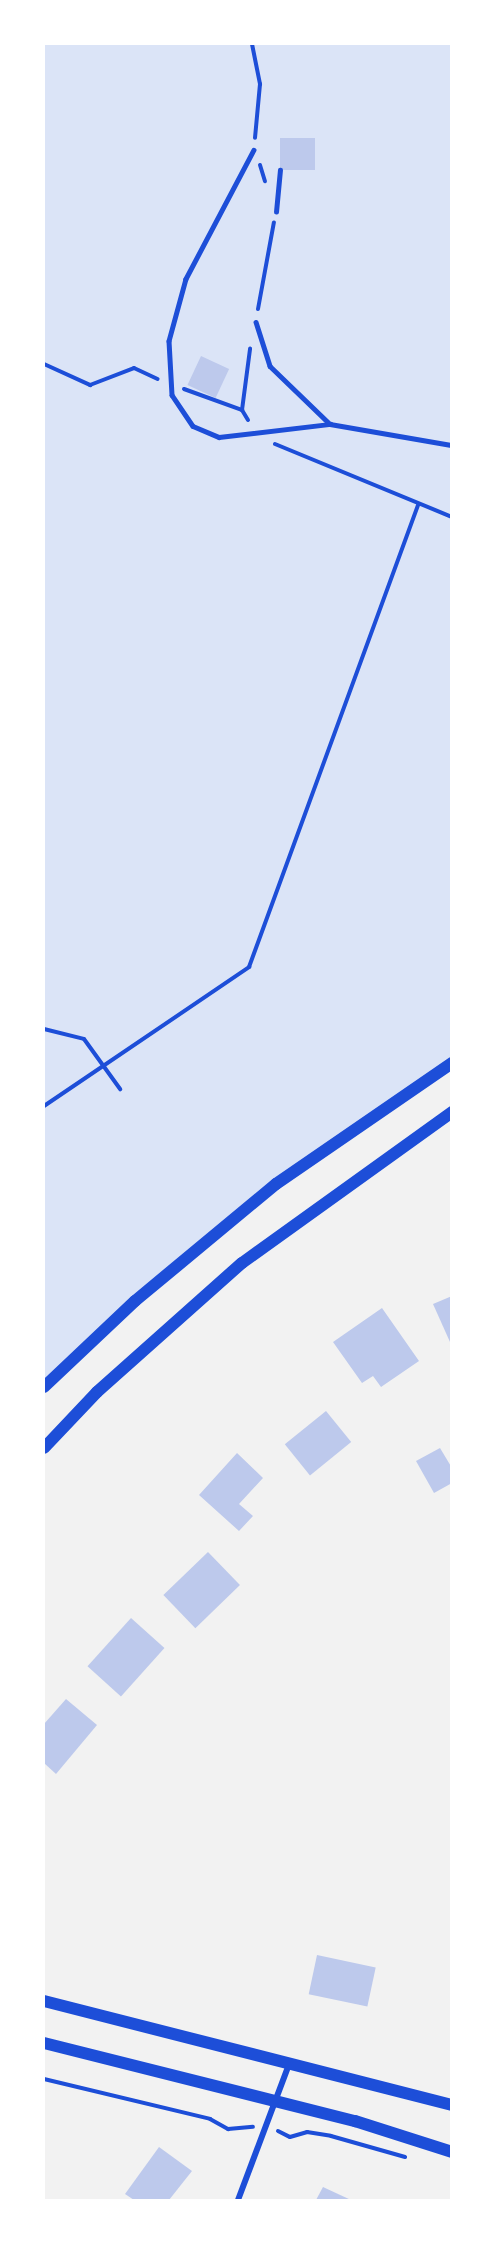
<!DOCTYPE html>
<style>
body{margin:0}
#map{position:relative;width:495px;height:2244px;overflow:hidden;background:#f2f2f2;font-family:Figtree,sans-serif}
div>[style]{position:absolute}
.green>*{inset:0;background:#dbe4f7}
.building>*{inset:0;background:#bdc9ec;transform-origin:0 0}
.path>*{height:4px;margin:-2px;padding:0 2px;transform-origin:2px;border-radius:2px;background:#1d4ed8}
.service>*{height:4.5px;margin:-2.25px;padding:0 2.25px;transform-origin:2.25px;border-radius:2.25px;background:#1d4ed8}
.minor>*{height:6px;margin:-3px;padding:0 3px;transform-origin:3px;border-radius:3px;background:#1d4ed8}
.secondary>*{height:12px;margin:-6px;padding:0 6px;transform-origin:6px;border-radius:6px;background:#1d4ed8}
span{translate:-50% -50%;white-space:nowrap;text-align:center;line-height:1.15;-webkit-text-stroke:5px #fff;paint-order:stroke}
.frame{position:absolute;inset:0;border:45px solid #fff;pointer-events:none}
</style>
<div id="map">
<div class="green">
<i style="clip-path:polygon(44px 44px,451px 44px,451px 1071px,276px 1184px,135px 1300px,44px 1393px)"></i>
</div>
<div class="building">
<i style="left:280px;top:138px;width:35px;height:32px"></i>
<i style="left:201px;top:356px;width:31px;height:32px;rotate:25deg"></i>
<i style="clip-path:polygon(452px 1296px,452px 1342px,450px 1342px,433px 1304px)"></i>
<i style="clip-path:polygon(382px 1308px,419px 1361px,381px 1387px,373px 1376px,362px 1383px,333px 1342px)"></i>
<i style="left:326px;top:1411px;width:40px;height:53px;rotate:51deg"></i>
<i style="clip-path:polygon(440px 1448px,452px 1468px,452px 1483px,434px 1493px,416px 1461px)"></i>
<i style="clip-path:polygon(237px 1453px,263px 1478px,239px 1504px,253px 1516px,239px 1531px,199px 1495px)"></i>
<i style="left:208px;top:1552px;width:46px;height:62px;rotate:46deg"></i>
<i style="left:131px;top:1618px;width:45px;height:65px;rotate:42deg"></i>
<i style="clip-path:polygon(66px 1699px,97px 1725px,56px 1774px,44px 1763px,44px 1724px)"></i>
<i style="left:317px;top:1955px;width:60px;height:40px;rotate:12deg"></i>
<i style="clip-path:polygon(159px 2147px,192px 2171px,169px 2200px,134px 2200px,125px 2194px)"></i>
<i style="clip-path:polygon(323px 2187px,351px 2200px,316px 2200px)"></i>
</div>
<div class="path">
<i style="left:252px;top:44px;width:41px;rotate:78.7deg"></i>
<i style="left:260px;top:84px;width:54px;rotate:95.3deg"></i>
<i style="left:260px;top:165px;width:17px;rotate:73deg"></i>
<i style="left:258px;top:309px;width:88px;rotate:-79.6deg"></i>
<i style="left:44px;top:364px;width:51px;rotate:24.5deg"></i>
<i style="left:90px;top:385px;width:47px;rotate:-21.1deg"></i>
<i style="left:134px;top:368px;width:26px;rotate:25deg"></i>
<i style="left:184px;top:389px;width:62px;rotate:19.9deg"></i>
<i style="left:248px;top:420px;width:12px;rotate:-121deg"></i>
<i style="left:242px;top:410px;width:62px;rotate:-82.5deg"></i>
<i style="left:275px;top:444px;width:191px;rotate:22.4deg"></i>
<i style="left:44px;top:1029px;width:41px;rotate:14deg"></i>
<i style="left:84px;top:1039px;width:62px;rotate:54.2deg"></i>
<i style="left:44px;top:1106px;width:248px;rotate:-34.1deg"></i>
<i style="left:249px;top:967px;width:493px;rotate:-69.9deg"></i>
<i style="left:44px;top:2079px;width:171px;rotate:13.5deg"></i>
<i style="left:210px;top:2119px;width:21px;rotate:29deg"></i>
<i style="left:228px;top:2129px;width:25px;rotate:-5deg"></i>
<i style="left:278px;top:2131px;width:13px;rotate:27deg"></i>
<i style="left:290px;top:2137px;width:18px;rotate:-16deg"></i>
<i style="left:307px;top:2132px;width:24px;rotate:9deg"></i>
<i style="left:331px;top:2136px;width:77px;rotate:15.8deg"></i>
</div>
<div class="service">
<i style="left:254px;top:150px;width:146px;rotate:117.8deg"></i>
<i style="left:186px;top:279px;width:64px;rotate:105.3deg"></i>
<i style="left:169px;top:341px;width:54px;rotate:86.8deg"></i>
<i style="left:172px;top:395px;width:37px;rotate:56deg"></i>
<i style="left:193px;top:426px;width:28px;rotate:23deg"></i>
<i style="left:219px;top:437px;width:112px;rotate:-6.7deg"></i>
<i style="left:330px;top:424px;width:124px;rotate:9.8deg"></i>
<i style="left:276px;top:212px;width:42px;rotate:-84.6deg"></i>
<i style="left:256px;top:322px;width:46px;rotate:72.3deg"></i>
<i style="left:270px;top:366px;width:83px;rotate:44deg"></i>
</div>
<div class="minor">
<i style="left:238px;top:2200px;width:147px;rotate:-69.4deg"></i>
</div>
<div class="secondary">
<i style="left:44px;top:1387px;width:125px;rotate:-43.4deg"></i>
<i style="left:135px;top:1301px;width:183px;rotate:-39.7deg"></i>
<i style="left:276px;top:1184px;width:214px;rotate:-34.5deg"></i>
<i style="left:44px;top:1448px;width:77px;rotate:-46.6deg"></i>
<i style="left:97px;top:1392px;width:194px;rotate:-41.7deg"></i>
<i style="left:242px;top:1263px;width:259px;rotate:-35.7deg"></i>
<i style="left:44px;top:2001px;width:421px;rotate:14.3deg"></i>
<i style="left:44px;top:2043px;width:321px;rotate:14.1deg"></i>
<i style="left:355px;top:2121px;width:102px;rotate:17.7deg"></i>
</div>
<div class="frame"></div>
</div>
